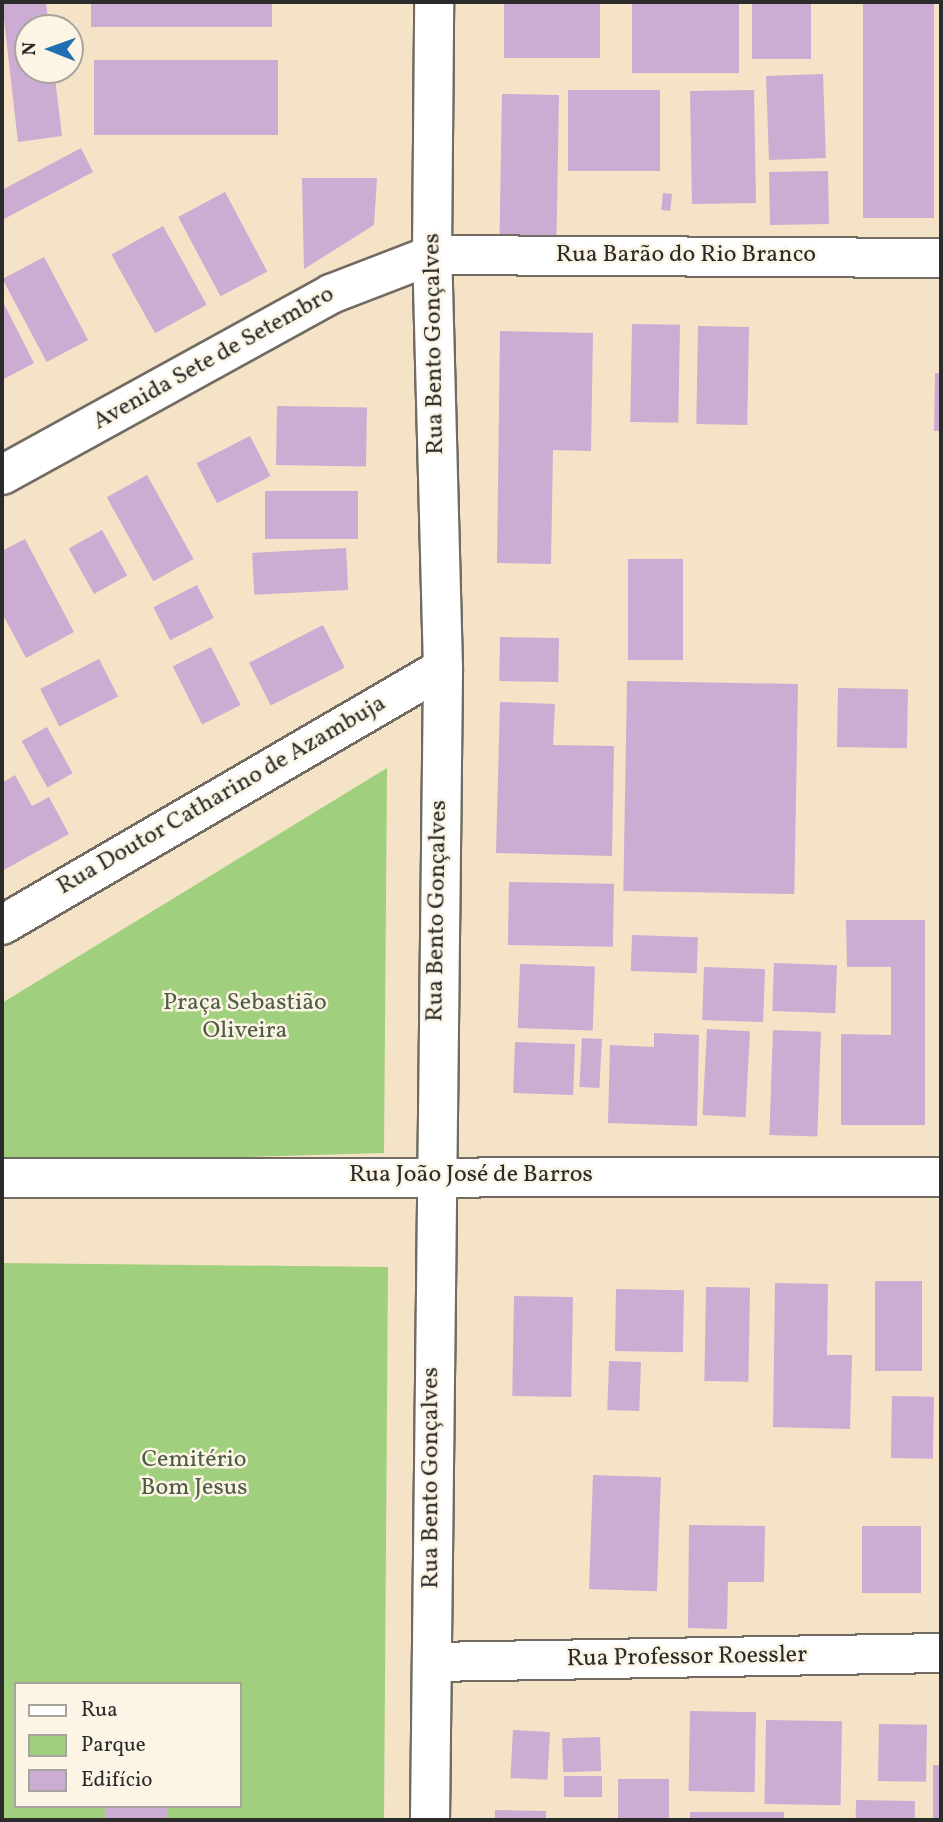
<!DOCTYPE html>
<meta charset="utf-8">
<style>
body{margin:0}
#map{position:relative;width:943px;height:1822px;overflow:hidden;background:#f4e3c7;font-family:Vollkorn,serif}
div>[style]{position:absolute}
.green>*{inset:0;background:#a0cf7e}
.building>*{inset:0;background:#ccacd2;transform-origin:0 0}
.roads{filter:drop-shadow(2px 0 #716b62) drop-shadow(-2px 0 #716b62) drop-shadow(0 2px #716b62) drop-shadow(0 -2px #716b62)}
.minor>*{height:38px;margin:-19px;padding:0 19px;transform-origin:19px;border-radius:19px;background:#fff}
.tertiary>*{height:38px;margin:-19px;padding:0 19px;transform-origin:19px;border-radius:19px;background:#fff}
span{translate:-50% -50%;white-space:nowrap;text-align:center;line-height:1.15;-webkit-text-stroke:5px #fcf5e5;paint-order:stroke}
.street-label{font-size:24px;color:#2b2b2b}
.park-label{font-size:24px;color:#4e5c44}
.frame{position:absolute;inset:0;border:4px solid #2b2b2b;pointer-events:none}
.legend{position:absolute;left:14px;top:1682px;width:228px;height:126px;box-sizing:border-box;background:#fcf5e5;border:2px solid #a8a49b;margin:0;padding:9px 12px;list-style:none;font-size:21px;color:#2b2b2b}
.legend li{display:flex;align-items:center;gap:14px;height:35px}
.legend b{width:35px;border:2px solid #a8a49b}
.north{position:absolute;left:14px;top:14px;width:70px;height:70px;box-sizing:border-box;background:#fcf5e5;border:2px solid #a8a49b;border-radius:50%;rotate:271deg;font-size:19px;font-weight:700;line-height:28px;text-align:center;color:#2b2b2b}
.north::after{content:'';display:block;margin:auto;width:24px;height:32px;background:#1f6fb2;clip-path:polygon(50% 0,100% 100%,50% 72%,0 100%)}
</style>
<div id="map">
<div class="green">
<i style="clip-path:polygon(387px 768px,384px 1153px,2px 1164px,2px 1003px)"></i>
<i style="clip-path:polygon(evenodd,2px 1263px,388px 1267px,384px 1820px,2px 1820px,2px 1263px,16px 1684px,240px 1684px,240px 1806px,16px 1806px,16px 1684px)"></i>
</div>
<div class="building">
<i style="clip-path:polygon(2px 2px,46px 2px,49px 28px,28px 28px,28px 70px,54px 70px,62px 136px,18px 142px)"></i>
<i style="left:91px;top:2px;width:181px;height:25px"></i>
<i style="left:504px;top:2px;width:96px;height:56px"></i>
<i style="left:632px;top:2px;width:107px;height:71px"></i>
<i style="left:752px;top:2px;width:59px;height:57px"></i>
<i style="left:863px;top:2px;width:71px;height:216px"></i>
<i style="left:278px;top:60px;width:75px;height:184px;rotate:90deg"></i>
<i style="left:823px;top:74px;width:84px;height:57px;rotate:88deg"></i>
<i style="left:568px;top:90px;width:92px;height:81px"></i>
<i style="left:754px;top:90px;width:113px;height:64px;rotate:89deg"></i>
<i style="left:502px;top:94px;width:57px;height:141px;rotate:1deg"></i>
<i style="clip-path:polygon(81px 148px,93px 172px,2px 220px,2px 190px)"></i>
<i style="left:828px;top:171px;width:53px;height:59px;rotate:89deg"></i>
<i style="clip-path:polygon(302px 178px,377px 178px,374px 225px,304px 269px)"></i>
<i style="left:225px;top:192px;width:90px;height:53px;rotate:62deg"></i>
<i style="left:663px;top:193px;width:9px;height:17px;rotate:6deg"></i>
<i style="left:163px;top:226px;width:90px;height:59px;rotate:61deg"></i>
<i style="left:44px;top:257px;width:94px;height:47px;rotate:62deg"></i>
<i style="clip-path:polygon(2px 300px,34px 363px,2px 380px)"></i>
<i style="left:632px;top:324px;width:48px;height:98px;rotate:1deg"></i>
<i style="left:698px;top:326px;width:51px;height:98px;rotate:1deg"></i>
<i style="clip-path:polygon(500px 331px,593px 333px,591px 451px,553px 450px,551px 564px,497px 563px)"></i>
<i style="clip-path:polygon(935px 373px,941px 373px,941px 431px,934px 431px)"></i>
<i style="left:277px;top:406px;width:90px;height:59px;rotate:1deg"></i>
<i style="left:250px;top:436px;width:45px;height:60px;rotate:63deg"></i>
<i style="left:147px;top:475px;width:96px;height:46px;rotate:61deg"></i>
<i style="left:265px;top:491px;width:93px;height:48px"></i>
<i style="left:102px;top:530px;width:52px;height:38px;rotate:61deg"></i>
<i style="clip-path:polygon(25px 539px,74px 632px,26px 658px,2px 613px,2px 551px)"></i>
<i style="left:346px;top:548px;width:42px;height:94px;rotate:87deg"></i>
<i style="left:628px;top:559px;width:55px;height:101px"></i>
<i style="left:197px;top:585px;width:37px;height:49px;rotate:63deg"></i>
<i style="left:323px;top:625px;width:48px;height:83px;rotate:63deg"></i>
<i style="left:500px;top:637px;width:59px;height:44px;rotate:1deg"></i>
<i style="left:211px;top:647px;width:65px;height:43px;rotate:63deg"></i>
<i style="left:99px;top:659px;width:42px;height:66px;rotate:63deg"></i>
<i style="left:627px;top:681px;width:171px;height:210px;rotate:1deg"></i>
<i style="left:838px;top:688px;width:70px;height:59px;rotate:1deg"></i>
<i style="clip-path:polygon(500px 702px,555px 704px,553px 745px,614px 746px,612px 856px,496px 853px)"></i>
<i style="left:47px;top:727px;width:53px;height:29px;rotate:61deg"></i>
<i style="clip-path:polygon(15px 775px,32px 806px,49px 797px,69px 834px,2px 871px,2px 783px)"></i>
<i style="left:509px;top:882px;width:105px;height:63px;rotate:1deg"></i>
<i style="clip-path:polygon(846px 920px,925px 920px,925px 1125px,841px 1125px,841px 1034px,891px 1035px,891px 967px,847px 967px)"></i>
<i style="left:632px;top:935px;width:66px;height:36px;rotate:2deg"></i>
<i style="left:774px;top:963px;width:63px;height:48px;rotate:2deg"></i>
<i style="left:520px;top:964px;width:75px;height:64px;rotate:2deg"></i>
<i style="left:704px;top:967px;width:61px;height:53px;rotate:2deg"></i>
<i style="left:707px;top:1029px;width:43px;height:86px;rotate:3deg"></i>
<i style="left:773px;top:1030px;width:48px;height:105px;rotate:2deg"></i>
<i style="clip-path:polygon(654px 1033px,699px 1035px,697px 1126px,608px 1123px,610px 1045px,654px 1047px)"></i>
<i style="left:582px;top:1038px;width:20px;height:49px;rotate:3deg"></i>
<i style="left:515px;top:1042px;width:60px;height:51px;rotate:2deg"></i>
<i style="left:875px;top:1281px;width:47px;height:90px"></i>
<i style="clip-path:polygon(775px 1283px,828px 1284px,827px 1355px,852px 1355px,850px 1429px,773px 1427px)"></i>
<i style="left:706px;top:1287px;width:44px;height:94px;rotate:1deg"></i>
<i style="left:616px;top:1289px;width:68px;height:62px;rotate:1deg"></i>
<i style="left:514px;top:1296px;width:59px;height:100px;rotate:1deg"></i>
<i style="left:609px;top:1361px;width:32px;height:49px;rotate:2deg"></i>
<i style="left:892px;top:1396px;width:42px;height:62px;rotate:1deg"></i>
<i style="left:593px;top:1475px;width:68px;height:114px;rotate:2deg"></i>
<i style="clip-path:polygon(689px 1525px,765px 1526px,764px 1582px,728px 1582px,727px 1629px,688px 1628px)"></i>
<i style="left:862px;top:1526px;width:59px;height:67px"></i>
<i style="left:690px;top:1711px;width:66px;height:80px;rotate:1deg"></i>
<i style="left:766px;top:1720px;width:76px;height:84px;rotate:1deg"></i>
<i style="left:879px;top:1724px;width:48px;height:57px;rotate:1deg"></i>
<i style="left:513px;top:1730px;width:37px;height:48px;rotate:3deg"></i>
<i style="left:600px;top:1737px;width:34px;height:38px;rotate:88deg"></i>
<i style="left:933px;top:1765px;width:8px;height:55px"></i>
<i style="left:564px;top:1776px;width:38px;height:21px"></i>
<i style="left:618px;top:1779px;width:51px;height:41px"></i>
<i style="left:856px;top:1800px;width:59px;height:20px;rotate:1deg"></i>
<i style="left:105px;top:1806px;width:62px;height:14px"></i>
<i style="left:495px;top:1810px;width:51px;height:10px;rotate:1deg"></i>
<i style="left:690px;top:1812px;width:94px;height:8px"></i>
</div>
<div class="roads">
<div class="minor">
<i style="left:2px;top:925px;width:510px;rotate:-30.23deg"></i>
<i style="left:2px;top:1178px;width:939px;rotate:-0.06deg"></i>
<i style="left:432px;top:1662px;width:509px;rotate:-1.01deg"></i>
<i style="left:430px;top:1820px;width:1152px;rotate:-89.35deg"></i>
<i style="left:443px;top:668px;width:413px;rotate:-91.5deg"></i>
</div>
<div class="tertiary">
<i style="left:432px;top:255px;width:253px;rotate:-89.5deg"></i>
<i style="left:2px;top:475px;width:376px;rotate:-28.8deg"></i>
<i style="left:331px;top:294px;width:108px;rotate:-21.1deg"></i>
<i style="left:432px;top:255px;width:509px;rotate:0.34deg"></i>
</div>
</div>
<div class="street-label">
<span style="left:686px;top:256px">Rua Barão do Rio Branco</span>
<span style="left:435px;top:344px;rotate:-91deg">Rua Bento Gonçalves</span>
<span style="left:214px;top:359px;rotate:-29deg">Avenida Sete de Setembro</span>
<span style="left:222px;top:796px;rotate:-30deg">Rua Doutor Catharino de Azambuja</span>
<span style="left:438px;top:911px;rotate:-89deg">Rua Bento Gonçalves</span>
<span style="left:471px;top:1176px">Rua João José de Barros</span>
<span style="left:432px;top:1478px;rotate:-90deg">Rua Bento Gonçalves</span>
<span style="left:687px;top:1658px;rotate:-1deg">Rua Professor Roessler</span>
</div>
<div class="park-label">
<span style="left:245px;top:1018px">Praça Sebastião<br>Oliveira</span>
<span style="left:194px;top:1475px">Cemitério<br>Bom Jesus</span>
</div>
<div class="frame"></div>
<ul class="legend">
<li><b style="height:9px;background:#fff"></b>Rua</li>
<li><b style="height:19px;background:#a0cf7e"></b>Parque</li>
<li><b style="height:19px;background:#ccacd2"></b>Edifício</li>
</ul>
<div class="north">N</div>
</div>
